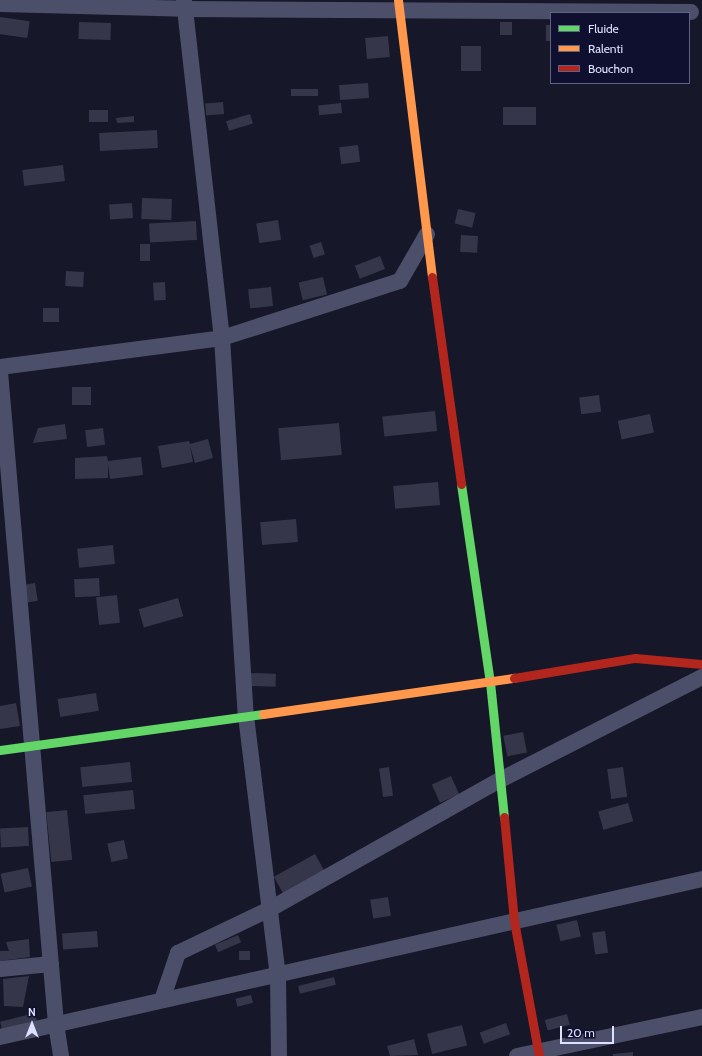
<!DOCTYPE html>
<style>
body{margin:0}
#map{position:relative;width:702px;height:1056px;overflow:hidden;background:#161728;font-family:Cabin,sans-serif}
div>[style]{position:absolute}
.building>*{inset:0;background:#353649;transform-origin:0 0}
.street>*{height:16px;margin:-8px;padding:0 8px;transform-origin:8px;border-radius:8px;background:#4b4f69}
.fast>*{height:9px;margin:-4.5px;padding:0 4.5px;transform-origin:4.5px;border-radius:4.5px;background:#63d668}
.slow>*{height:9px;margin:-4.5px;padding:0 4.5px;transform-origin:4.5px;border-radius:4.5px;background:#ff974d}
.jam>*{height:9px;margin:-4.5px;padding:0 4.5px;transform-origin:4.5px;border-radius:4.5px;background:#b3261e}
span{translate:-50% -50%;white-space:nowrap;text-align:center;line-height:1.15;-webkit-text-stroke:3px #0f102f;paint-order:stroke}
.legend{position:absolute;left:550px;top:12px;width:140px;height:72px;box-sizing:border-box;background:#0f102f;border:1px solid #616382;margin:0;padding:5px 7px;list-style:none;font-size:12px;color:#dde0ff}
.legend li{display:flex;align-items:center;gap:8px;height:20px}
.legend b{width:20px;border:1px solid #616382}
.north{position:absolute;left:12px;top:1004px;width:40px;height:40px;-webkit-text-stroke:3px #0f102f;paint-order:stroke;rotate:0deg;font-size:11px;font-weight:700;line-height:16px;text-align:center;color:#dde0ff}
.north::after{content:'';display:block;margin:auto;width:14px;height:18px;background:#dde0ff;clip-path:polygon(50% 0,100% 100%,50% 72%,0 100%)}
.scale{position:absolute;left:560px;top:1026px;width:54px;height:18px;box-sizing:border-box;border:2px solid #dde0ff;border-top:0;padding-left:5px;font-size:12px;line-height:14px;white-space:nowrap;color:#dde0ff;-webkit-text-stroke:3px #0f102f;paint-order:stroke}
</style>
<div id="map">
<div class="building">
<i style="left:0;top:17px;width:30px;height:17px;rotate:8deg"></i>
<i style="left:79px;top:22px;width:32px;height:17px;rotate:2deg"></i>
<i style="left:500px;top:22px;width:12px;height:13px"></i>
<i style="left:546px;top:25px;width:5px;height:16px"></i>
<i style="left:388px;top:36px;width:21px;height:23px;rotate:85deg"></i>
<i style="left:461px;top:46px;width:20px;height:25px"></i>
<i style="left:368px;top:83px;width:15px;height:29px;rotate:86deg"></i>
<i style="left:318px;top:89px;width:7px;height:27px;rotate:90deg"></i>
<i style="left:223px;top:102px;width:12px;height:18px;rotate:85deg"></i>
<i style="left:341px;top:103px;width:10px;height:23px;rotate:84deg"></i>
<i style="left:503px;top:107px;width:33px;height:18px"></i>
<i style="left:89px;top:110px;width:19px;height:12px"></i>
<i style="left:250px;top:114px;width:10px;height:25px;rotate:73deg"></i>
<i style="clip-path:polygon(134px 116px,134px 122px,117px 123px,116px 118px)"></i>
<i style="left:157px;top:130px;width:18px;height:58px;rotate:87deg"></i>
<i style="left:358px;top:145px;width:17px;height:19px;rotate:83deg"></i>
<i style="left:63px;top:165px;width:16px;height:41px;rotate:83deg"></i>
<i style="left:142px;top:198px;width:30px;height:21px;rotate:2deg"></i>
<i style="left:132px;top:203px;width:15px;height:23px;rotate:86deg"></i>
<i style="left:458px;top:209px;width:18px;height:15px;rotate:13deg"></i>
<i style="left:278px;top:220px;width:20px;height:22px;rotate:81deg"></i>
<i style="left:196px;top:221px;width:19px;height:47px;rotate:87deg"></i>
<i style="left:461px;top:235px;width:17px;height:17px;rotate:3deg"></i>
<i style="left:321px;top:242px;width:13px;height:12px;rotate:72deg"></i>
<i style="left:140px;top:244px;width:10px;height:17px"></i>
<i style="left:380px;top:256px;width:14px;height:27px;rotate:69deg"></i>
<i style="left:66px;top:271px;width:18px;height:15px;rotate:3deg"></i>
<i style="left:323px;top:277px;width:18px;height:25px;rotate:77deg"></i>
<i style="left:165px;top:282px;width:18px;height:12px;rotate:87deg"></i>
<i style="left:271px;top:287px;width:19px;height:23px;rotate:84deg"></i>
<i style="left:59px;top:308px;width:14px;height:16px;rotate:90deg"></i>
<i style="left:72px;top:387px;width:19px;height:18px"></i>
<i style="left:599px;top:395px;width:17px;height:20px;rotate:83deg"></i>
<i style="left:435px;top:411px;width:20px;height:53px;rotate:84deg"></i>
<i style="left:650px;top:414px;width:19px;height:33px;rotate:78deg"></i>
<i style="left:339px;top:423px;width:32px;height:61px;rotate:85deg"></i>
<i style="clip-path:polygon(65px 424px,67px 439px,33px 443px,38px 428px)"></i>
<i style="left:103px;top:428px;width:17px;height:18px;rotate:83deg"></i>
<i style="clip-path:polygon(208px 439px,213px 458px,195px 463px,190px 446px,193px 462px,162px 468px,158px 446px,189px 441px,190px 444px)"></i>
<i style="clip-path:polygon(107px 456px,108px 461px,141px 457px,143px 475px,110px 479px,108px 464px,108px 478px,75px 479px,75px 458px)"></i>
<i style="left:438px;top:482px;width:23px;height:45px;rotate:85deg"></i>
<i style="left:296px;top:519px;width:23px;height:36px;rotate:85deg"></i>
<i style="left:113px;top:545px;width:19px;height:36px;rotate:84deg"></i>
<i style="left:99px;top:578px;width:18px;height:25px;rotate:87deg"></i>
<i style="left:35px;top:583px;width:18px;height:11px;rotate:81deg"></i>
<i style="left:117px;top:595px;width:28px;height:21px;rotate:84deg"></i>
<i style="left:178px;top:598px;width:19px;height:41px;rotate:74deg"></i>
<i style="left:251px;top:673px;width:25px;height:13px;rotate:2deg"></i>
<i style="left:96px;top:693px;width:18px;height:39px;rotate:81deg"></i>
<i style="clip-path:polygon(16px 703px,20px 726px,0 729px,0 706px)"></i>
<i style="left:523px;top:732px;width:21px;height:20px;rotate:79deg"></i>
<i style="left:130px;top:762px;width:20px;height:50px;rotate:84deg"></i>
<i style="left:389px;top:767px;width:29px;height:10px;rotate:82deg"></i>
<i style="left:623px;top:767px;width:30px;height:16px;rotate:82deg"></i>
<i style="left:451px;top:776px;width:20px;height:21px;rotate:66deg"></i>
<i style="left:133px;top:790px;width:19px;height:50px;rotate:84deg"></i>
<i style="left:628px;top:803px;width:19px;height:31px;rotate:74deg"></i>
<i style="left:67px;top:810px;width:50px;height:21px;rotate:84deg"></i>
<i style="left:28px;top:827px;width:19px;height:28px;rotate:87deg"></i>
<i style="left:124px;top:840px;width:19px;height:17px;rotate:78deg"></i>
<i style="left:315px;top:854px;width:25px;height:47px;rotate:61deg"></i>
<i style="left:28px;top:868px;width:19px;height:28px;rotate:78deg"></i>
<i style="left:388px;top:897px;width:19px;height:18px;rotate:81deg"></i>
<i style="left:577px;top:920px;width:17px;height:21px;rotate:77deg"></i>
<i style="left:97px;top:931px;width:16px;height:35px;rotate:86deg"></i>
<i style="left:605px;top:931px;width:22px;height:13px;rotate:82deg"></i>
<i style="left:238px;top:935px;width:8px;height:25px;rotate:67deg"></i>
<i style="clip-path:polygon(29px 939px,30px 957px,0 961px,0 951px,9px 951px,6px 942px)"></i>
<i style="left:250px;top:951px;width:9px;height:11px;rotate:90deg"></i>
<i style="clip-path:polygon(29px 976px,23px 1007px,4px 1006px,3px 979px)"></i>
<i style="left:334px;top:977px;width:8px;height:37px;rotate:76deg"></i>
<i style="left:251px;top:995px;width:8px;height:16px;rotate:76deg"></i>
<i style="left:35px;top:1013px;width:12px;height:36px;rotate:76deg"></i>
<i style="left:567px;top:1014px;width:11px;height:23px;rotate:75deg"></i>
<i style="left:506px;top:1023px;width:12px;height:28px;rotate:70deg"></i>
<i style="left:462px;top:1025px;width:21px;height:36px;rotate:76deg"></i>
<i style="clip-path:polygon(414px 1039px,418px 1055px,390px 1056px,387px 1046px)"></i>
<i style="clip-path:polygon(633px 1052px,633px 1056px,613px 1056px,613px 1054px)"></i>
</div>
<div class="street">
<i style="left:184px;top:0;width:340px;rotate:83.6deg"></i>
<i style="left:222px;top:338px;width:379px;rotate:86.4deg"></i>
<i style="left:246px;top:716px;width:261px;rotate:83deg"></i>
<i style="left:278px;top:975px;width:81px;rotate:89.3deg"></i>
<i style="left:0;top:4px;width:185px;rotate:1.5deg"></i>
<i style="left:185px;top:9px;width:506px;rotate:0.34deg"></i>
<i style="left:0;top:367px;width:224px;rotate:-7.4deg"></i>
<i style="left:222px;top:338px;width:187px;rotate:-17.8deg"></i>
<i style="left:400px;top:281px;width:54px;rotate:-60.1deg"></i>
<i style="left:0;top:372px;width:654px;rotate:85.09deg"></i>
<i style="left:56px;top:1024px;width:32px;rotate:81deg"></i>
<i style="left:0;top:969px;width:51px;rotate:-5.6deg"></i>
<i style="left:162px;top:1000px;width:50px;rotate:-71.2deg"></i>
<i style="left:178px;top:953px;width:102px;rotate:-25.6deg"></i>
<i style="left:270px;top:909px;width:264px;rotate:-29.3deg"></i>
<i style="left:500px;top:780px;width:227px;rotate:-27deg"></i>
<i style="left:0;top:1037px;width:720px;rotate:-12.68deg"></i>
<i style="left:517px;top:1056px;width:189px;rotate:-11.9deg"></i>
</div>
<div class="fast">
<i style="left:461px;top:484px;width:200px;rotate:81.7deg"></i>
<i style="left:490px;top:682px;width:136px;rotate:84.1deg"></i>
<i style="left:0;top:750px;width:265px;rotate:-7.8deg"></i>
</div>
<div class="slow">
<i style="left:398px;top:0;width:279px;rotate:83deg"></i>
<i style="left:263px;top:714px;width:254px;rotate:-8.2deg"></i>
</div>
<div class="jam">
<i style="left:432px;top:277px;width:209px;rotate:82deg"></i>
<i style="left:514px;top:678px;width:123px;rotate:-9.4deg"></i>
<i style="left:635px;top:658px;width:67px;rotate:5.1deg"></i>
<i style="left:504px;top:817px;width:104px;rotate:84.5deg"></i>
<i style="left:514px;top:921px;width:137px;rotate:79.5deg"></i>
</div>
<ul class="legend">
<li><b style="height:5px;background:#63d668"></b>Fluide</li>
<li><b style="height:5px;background:#ff974d"></b>Ralenti</li>
<li><b style="height:5px;background:#b3261e"></b>Bouchon</li>
</ul>
<div class="north">N</div>
<div class="scale">20 m</div>
</div>
